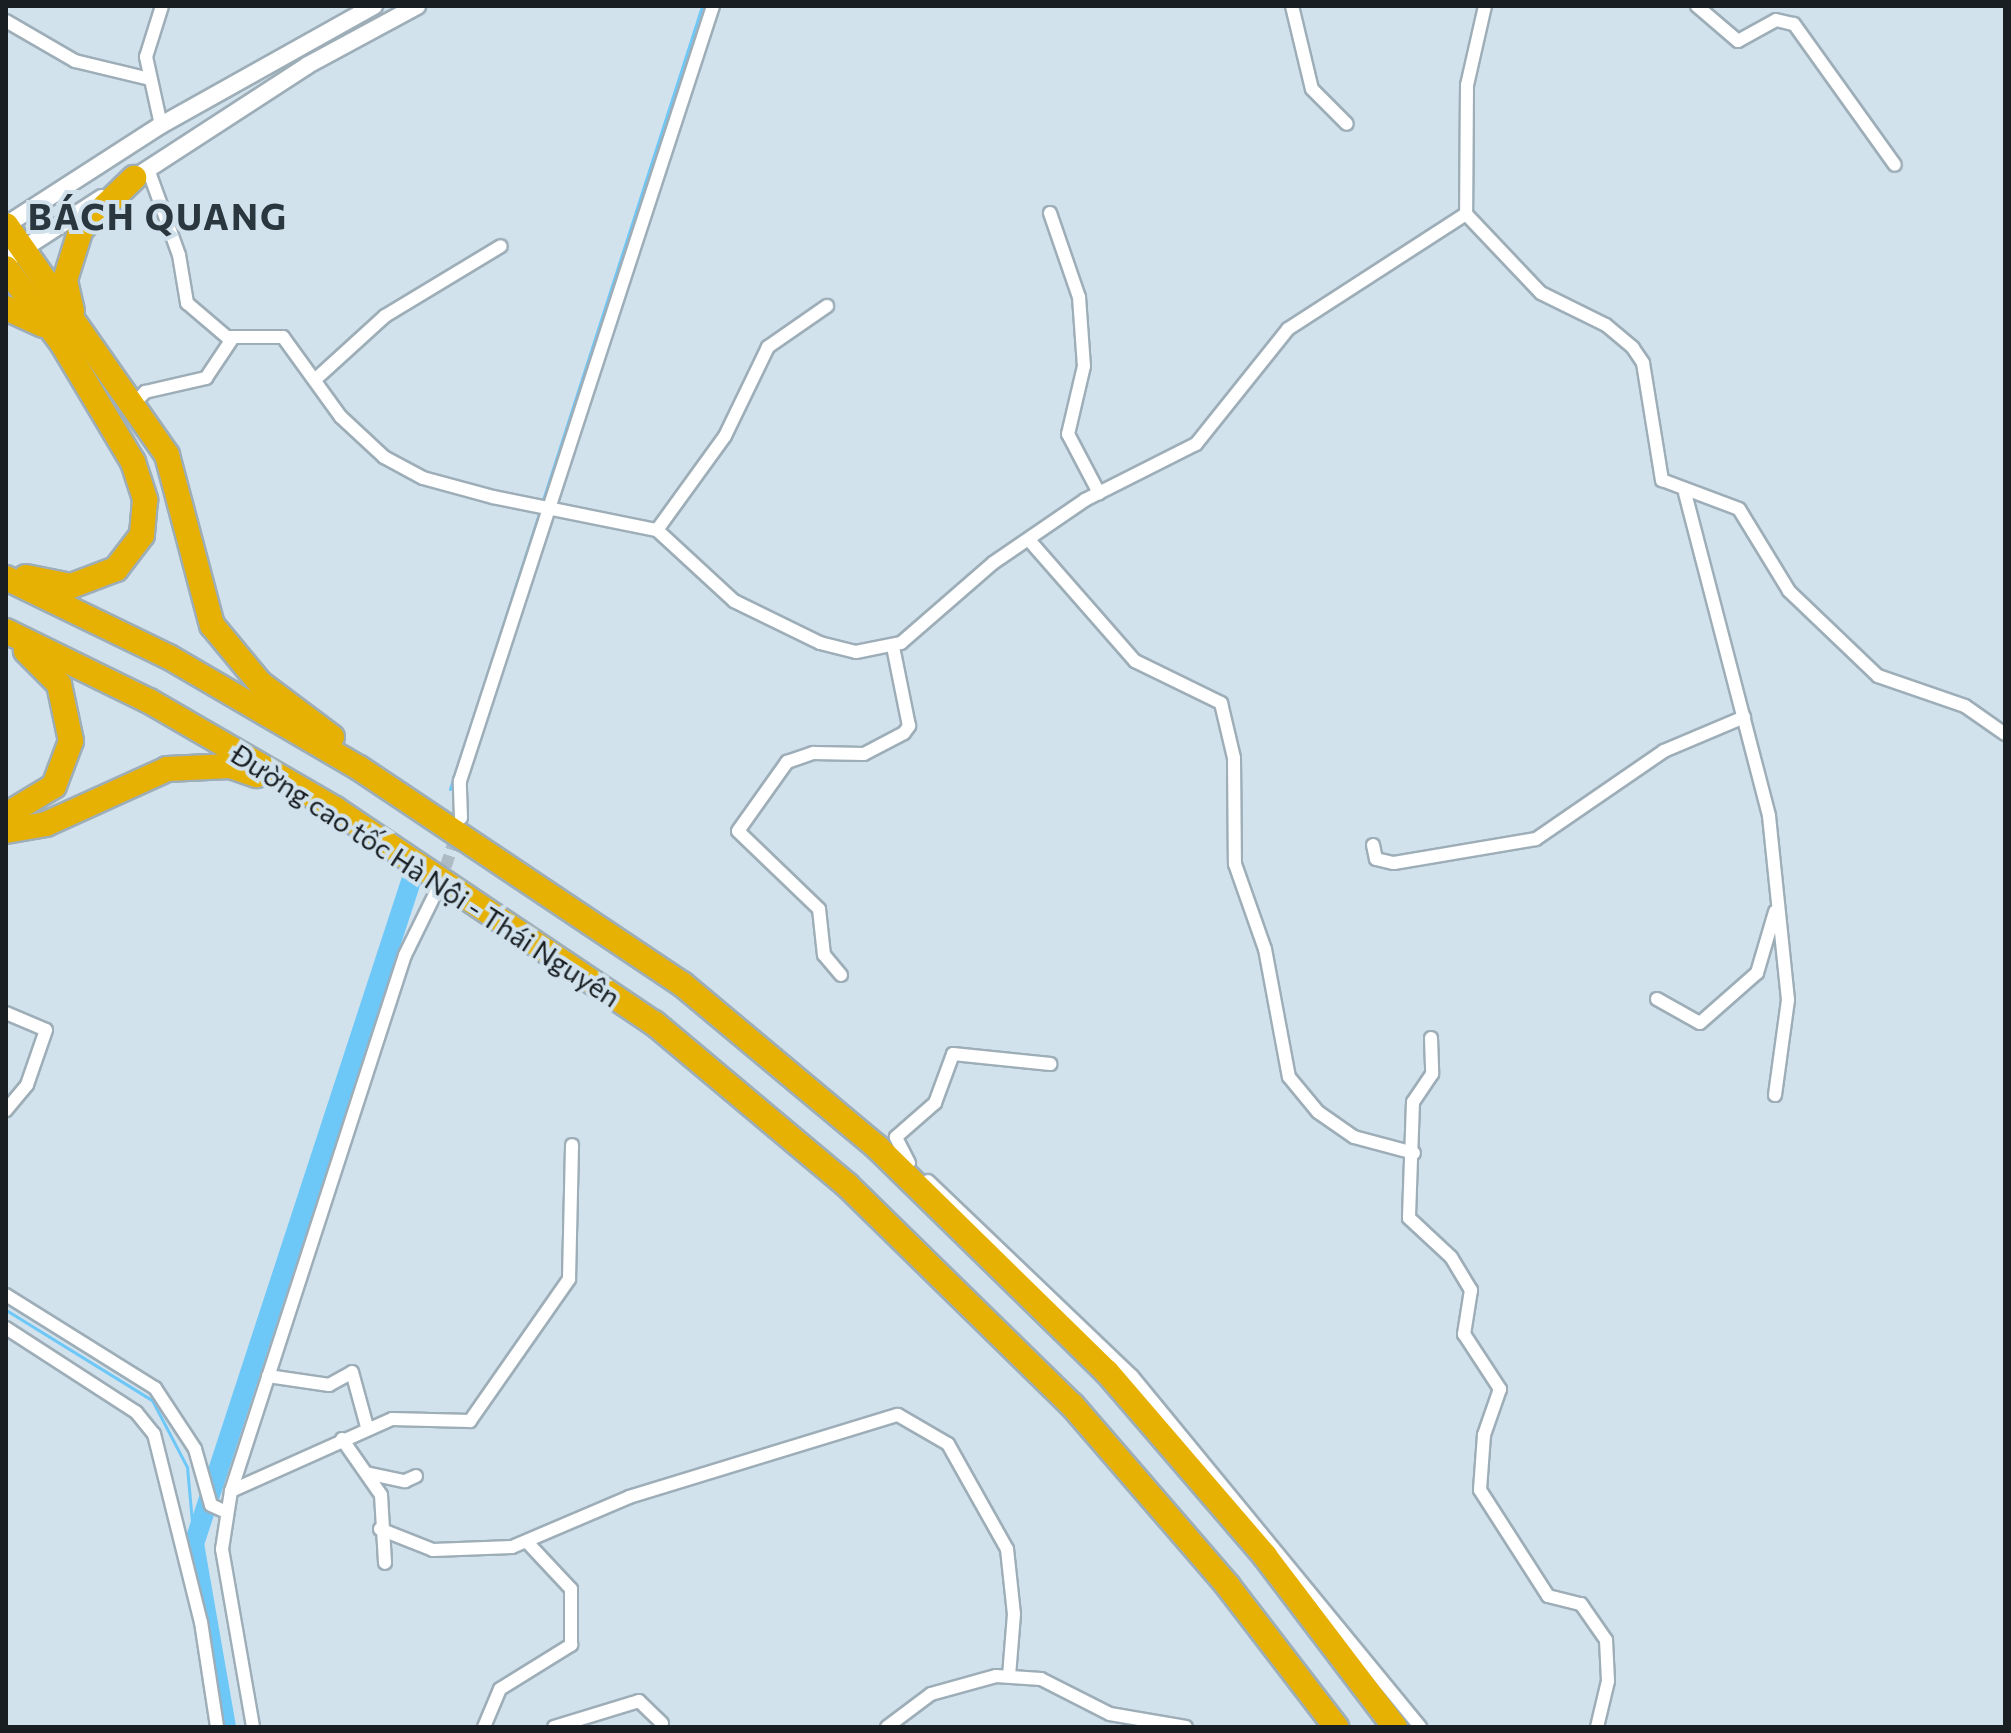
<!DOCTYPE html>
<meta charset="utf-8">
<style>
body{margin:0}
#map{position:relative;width:2011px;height:1733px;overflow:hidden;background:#d1e2ed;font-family:Commissioner,sans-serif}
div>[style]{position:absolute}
.stream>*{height:3px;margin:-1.5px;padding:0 1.5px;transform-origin:1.5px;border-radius:1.5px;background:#6dc7f7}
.river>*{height:20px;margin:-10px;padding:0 10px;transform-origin:10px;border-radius:10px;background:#6dc7f7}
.minor-tunnel>*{height:12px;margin-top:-6px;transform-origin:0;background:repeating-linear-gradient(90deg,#acbbc4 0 12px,transparent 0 18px)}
.roads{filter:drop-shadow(2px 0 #9eaeb8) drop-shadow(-2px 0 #9eaeb8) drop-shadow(0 2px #9eaeb8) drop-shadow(0 -2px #9eaeb8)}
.minor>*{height:12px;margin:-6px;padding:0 6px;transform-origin:6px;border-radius:6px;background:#fff}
.tertiary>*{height:16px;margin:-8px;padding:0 8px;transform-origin:8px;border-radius:8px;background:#fff}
.motorway>*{height:24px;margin:-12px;padding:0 12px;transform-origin:12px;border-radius:12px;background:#e6b103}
span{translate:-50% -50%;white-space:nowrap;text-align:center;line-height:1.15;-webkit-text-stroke:8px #d1e2ed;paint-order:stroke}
.street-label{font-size:28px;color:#181e22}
.district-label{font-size:36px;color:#2a373f;font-weight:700;letter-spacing:2px}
.frame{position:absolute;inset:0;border:8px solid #181e22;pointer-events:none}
</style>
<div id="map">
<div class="stream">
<i style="left:542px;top:503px;width:522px;rotate:-72.15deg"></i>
<i style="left:450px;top:789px;width:292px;rotate:-72.1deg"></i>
<i style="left:6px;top:1310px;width:172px;rotate:31.7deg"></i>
<i style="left:152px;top:1400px;width:76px;rotate:62.4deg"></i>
<i style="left:187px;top:1467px;width:77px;rotate:84.8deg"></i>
</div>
<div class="river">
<i style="left:226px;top:1727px;width:186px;rotate:-99.9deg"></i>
<i style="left:194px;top:1544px;width:704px;rotate:-71.87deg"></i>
</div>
<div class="minor-tunnel">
<i style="left:440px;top:884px;width:58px;rotate:-71.9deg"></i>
</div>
<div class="roads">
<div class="minor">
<i style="left:1292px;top:6px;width:85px;rotate:76.5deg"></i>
<i style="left:1312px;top:89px;width:49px;rotate:45deg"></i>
<i style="left:1485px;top:6px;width:81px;rotate:102.8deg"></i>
<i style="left:1467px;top:85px;width:129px;rotate:90.4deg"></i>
<i style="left:1466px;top:214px;width:109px;rotate:46.5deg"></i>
<i style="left:1541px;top:293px;width:72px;rotate:26.2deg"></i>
<i style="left:1606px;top:325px;width:35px;rotate:40deg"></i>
<i style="left:1633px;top:348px;width:18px;rotate:56deg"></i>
<i style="left:1643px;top:363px;width:119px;rotate:80.8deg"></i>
<i style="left:1662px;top:480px;width:82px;rotate:20.6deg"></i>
<i style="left:1739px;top:509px;width:96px;rotate:58.6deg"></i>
<i style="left:1789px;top:591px;width:123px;rotate:43.7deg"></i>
<i style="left:1878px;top:676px;width:92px;rotate:19deg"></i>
<i style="left:1965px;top:706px;width:49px;rotate:35deg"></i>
<i style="left:1697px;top:6px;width:54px;rotate:40.5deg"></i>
<i style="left:1738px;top:41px;width:43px;rotate:-28.9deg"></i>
<i style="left:1776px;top:20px;width:18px;rotate:13deg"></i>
<i style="left:1794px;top:24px;width:173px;rotate:54.4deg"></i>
<i style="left:6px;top:21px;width:80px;rotate:30.1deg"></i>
<i style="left:75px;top:61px;width:77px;rotate:13.5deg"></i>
<i style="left:161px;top:125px;width:70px;rotate:-102.4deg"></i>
<i style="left:146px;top:57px;width:53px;rotate:-72.6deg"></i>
<i style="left:148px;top:169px;width:91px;rotate:70.2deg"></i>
<i style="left:179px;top:255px;width:49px;rotate:80.5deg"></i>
<i style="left:187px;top:303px;width:52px;rotate:40.4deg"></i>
<i style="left:227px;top:337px;width:56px"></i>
<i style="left:283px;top:337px;width:99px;rotate:54.1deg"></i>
<i style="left:341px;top:417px;width:59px;rotate:42.9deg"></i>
<i style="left:384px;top:457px;width:44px;rotate:28.3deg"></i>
<i style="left:423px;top:478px;width:73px;rotate:15.2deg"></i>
<i style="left:493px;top:497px;width:167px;rotate:11.4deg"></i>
<i style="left:657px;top:530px;width:105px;rotate:42.7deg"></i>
<i style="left:734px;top:601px;width:96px;rotate:26deg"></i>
<i style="left:820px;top:643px;width:37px;rotate:14deg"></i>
<i style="left:856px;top:652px;width:46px;rotate:-11.3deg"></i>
<i style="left:901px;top:643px;width:122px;rotate:-41deg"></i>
<i style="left:993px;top:563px;width:112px;rotate:-34.4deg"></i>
<i style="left:1085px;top:500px;width:124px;rotate:-26.8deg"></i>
<i style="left:1196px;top:444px;width:147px;rotate:-51.3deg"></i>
<i style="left:1288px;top:329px;width:212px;rotate:-32.9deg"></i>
<i style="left:1050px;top:213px;width:89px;rotate:71deg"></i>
<i style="left:1079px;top:297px;width:69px;rotate:85.9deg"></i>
<i style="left:1084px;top:366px;width:70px;rotate:103.2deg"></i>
<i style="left:1068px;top:434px;width:67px;rotate:62.3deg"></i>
<i style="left:318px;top:377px;width:91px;rotate:-42.3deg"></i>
<i style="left:385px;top:316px;width:135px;rotate:-31.1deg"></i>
<i style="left:133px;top:405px;width:18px;rotate:-47deg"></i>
<i style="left:145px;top:392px;width:63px;rotate:-12.9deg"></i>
<i style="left:206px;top:378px;width:47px;rotate:-56.3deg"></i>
<i style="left:1685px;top:493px;width:334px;rotate:75.4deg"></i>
<i style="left:1769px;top:816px;width:185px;rotate:84.1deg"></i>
<i style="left:1788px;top:1000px;width:96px;rotate:97.8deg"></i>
<i style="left:657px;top:530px;width:116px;rotate:-54.1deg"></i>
<i style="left:725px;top:436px;width:99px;rotate:-64.2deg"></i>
<i style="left:768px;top:347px;width:72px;rotate:-34.8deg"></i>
<i style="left:1029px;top:540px;width:161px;rotate:48.8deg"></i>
<i style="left:1135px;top:661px;width:96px;rotate:26deg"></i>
<i style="left:1221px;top:703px;width:57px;rotate:76.7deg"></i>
<i style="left:1234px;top:758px;width:106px;rotate:89.5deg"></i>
<i style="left:1235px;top:864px;width:90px;rotate:70.6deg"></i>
<i style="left:1265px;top:949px;width:130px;rotate:79.4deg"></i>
<i style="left:1289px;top:1077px;width:45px;rotate:50.4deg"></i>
<i style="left:1318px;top:1112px;width:44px;rotate:34.8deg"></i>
<i style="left:1354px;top:1137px;width:62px;rotate:14.9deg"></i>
<i style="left:461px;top:818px;width:37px;rotate:-92deg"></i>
<i style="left:460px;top:781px;width:815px;rotate:-71.92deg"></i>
<i style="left:1373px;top:845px;width:14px;rotate:78deg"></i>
<i style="left:1376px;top:859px;width:18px;rotate:13deg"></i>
<i style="left:1394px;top:863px;width:144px;rotate:-9.6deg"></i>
<i style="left:1536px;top:839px;width:155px;rotate:-34.5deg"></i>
<i style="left:1664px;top:751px;width:87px;rotate:-23deg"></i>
<i style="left:440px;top:884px;width:79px;rotate:116.2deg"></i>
<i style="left:405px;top:955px;width:564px;rotate:107.98deg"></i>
<i style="left:231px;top:1491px;width:176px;rotate:-24.1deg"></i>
<i style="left:392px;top:1419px;width:78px;rotate:1.5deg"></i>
<i style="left:470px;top:1421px;width:173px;rotate:-55.1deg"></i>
<i style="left:569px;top:1279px;width:134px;rotate:-88.7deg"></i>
<i style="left:841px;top:975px;width:26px;rotate:-130deg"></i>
<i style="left:824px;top:955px;width:46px;rotate:-96.2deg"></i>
<i style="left:819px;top:909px;width:112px;rotate:-136.1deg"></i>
<i style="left:738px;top:831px;width:85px;rotate:-54.6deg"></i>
<i style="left:787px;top:762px;width:28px;rotate:-19deg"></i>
<i style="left:813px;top:753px;width:51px;rotate:1.1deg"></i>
<i style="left:864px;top:754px;width:45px;rotate:-27.7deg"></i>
<i style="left:904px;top:733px;width:9px;rotate:-54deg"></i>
<i style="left:909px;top:726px;width:81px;rotate:-101.4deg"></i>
<i style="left:1657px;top:999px;width:49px;rotate:29.2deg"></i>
<i style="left:1700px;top:1023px;width:76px;rotate:-41.3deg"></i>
<i style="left:1757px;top:973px;width:64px;rotate:-73.6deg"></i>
<i style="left:6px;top:1013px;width:43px;rotate:23deg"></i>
<i style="left:46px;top:1030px;width:58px;rotate:109.1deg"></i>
<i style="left:27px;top:1085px;width:33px;rotate:130deg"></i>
<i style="left:1431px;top:1038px;width:36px;rotate:88deg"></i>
<i style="left:1432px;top:1074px;width:34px;rotate:124deg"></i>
<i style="left:1413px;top:1102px;width:116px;rotate:92deg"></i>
<i style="left:1409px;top:1218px;width:57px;rotate:42.9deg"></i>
<i style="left:1451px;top:1257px;width:39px;rotate:59deg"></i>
<i style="left:1471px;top:1290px;width:45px;rotate:99deg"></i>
<i style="left:1464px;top:1334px;width:66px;rotate:56.8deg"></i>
<i style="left:1500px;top:1389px;width:49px;rotate:109.2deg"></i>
<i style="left:1484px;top:1435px;width:55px;rotate:94.2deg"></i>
<i style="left:1480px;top:1490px;width:126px;rotate:57.3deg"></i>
<i style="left:1548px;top:1596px;width:34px;rotate:14deg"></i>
<i style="left:1581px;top:1604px;width:44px;rotate:55.2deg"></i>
<i style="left:1606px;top:1640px;width:41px;rotate:87.2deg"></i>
<i style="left:1608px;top:1681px;width:47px;rotate:103.4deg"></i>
<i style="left:909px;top:1163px;width:29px;rotate:-117deg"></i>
<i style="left:896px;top:1137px;width:52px;rotate:-41.1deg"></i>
<i style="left:935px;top:1103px;width:52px;rotate:-69.8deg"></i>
<i style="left:953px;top:1054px;width:98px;rotate:5.9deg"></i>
<i style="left:928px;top:1181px;width:282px;rotate:43.7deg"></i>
<i style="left:1132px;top:1376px;width:454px;rotate:50.6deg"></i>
<i style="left:6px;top:1295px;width:176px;rotate:32deg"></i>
<i style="left:155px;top:1388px;width:73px;rotate:56.7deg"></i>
<i style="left:195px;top:1449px;width:58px;rotate:74.1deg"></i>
<i style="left:211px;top:1505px;width:14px;rotate:25deg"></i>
<i style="left:6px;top:1328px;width:155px;rotate:32.9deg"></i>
<i style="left:136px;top:1412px;width:28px;rotate:51deg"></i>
<i style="left:154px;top:1434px;width:194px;rotate:76deg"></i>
<i style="left:201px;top:1622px;width:106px;rotate:81.3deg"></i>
<i style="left:268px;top:1376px;width:62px;rotate:8.4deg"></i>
<i style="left:329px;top:1385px;width:26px;rotate:-29deg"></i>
<i style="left:352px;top:1372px;width:57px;rotate:74.7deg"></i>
<i style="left:342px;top:1439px;width:68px;rotate:55.1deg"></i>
<i style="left:381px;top:1495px;width:68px;rotate:86.6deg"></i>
<i style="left:366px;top:1473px;width:40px;rotate:12deg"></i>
<i style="left:405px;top:1481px;width:12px;rotate:-24deg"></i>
<i style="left:231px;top:1491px;width:59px;rotate:98.8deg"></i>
<i style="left:222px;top:1549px;width:181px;rotate:80.1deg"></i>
<i style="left:380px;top:1529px;width:57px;rotate:21.6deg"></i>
<i style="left:433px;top:1550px;width:79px;rotate:-2.2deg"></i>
<i style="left:512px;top:1547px;width:127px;rotate:-23.1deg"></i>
<i style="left:629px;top:1497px;width:281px;rotate:-17deg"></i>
<i style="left:898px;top:1415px;width:58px;rotate:30.1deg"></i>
<i style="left:948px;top:1444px;width:120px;rotate:60.7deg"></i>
<i style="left:1007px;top:1549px;width:65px;rotate:83.9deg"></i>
<i style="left:1014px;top:1614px;width:62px;rotate:94.6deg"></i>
<i style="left:484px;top:1727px;width:41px;rotate:-67.2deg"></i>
<i style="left:500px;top:1689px;width:84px;rotate:-31.8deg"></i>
<i style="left:571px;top:1645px;width:56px;rotate:-90deg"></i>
<i style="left:571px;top:1589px;width:63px;rotate:-133.1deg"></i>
<i style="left:554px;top:1727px;width:89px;rotate:-17deg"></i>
<i style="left:639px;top:1701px;width:32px;rotate:44deg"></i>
<i style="left:887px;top:1727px;width:55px;rotate:-36.9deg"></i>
<i style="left:931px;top:1694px;width:67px;rotate:-15.5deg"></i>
<i style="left:996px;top:1676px;width:45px;rotate:3.8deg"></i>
<i style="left:1041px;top:1679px;width:77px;rotate:26.9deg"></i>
<i style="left:1110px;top:1714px;width:77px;rotate:9.7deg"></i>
</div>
<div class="tertiary">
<i style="left:125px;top:184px;width:218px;rotate:-33deg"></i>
<i style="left:308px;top:65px;width:124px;rotate:-28.4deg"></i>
<i style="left:6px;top:225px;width:184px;rotate:-32.8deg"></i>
<i style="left:161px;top:125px;width:244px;rotate:-29.2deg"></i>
<i style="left:6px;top:260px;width:114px;rotate:-32.9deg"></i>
</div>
<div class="motorway">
<i style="left:6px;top:225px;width:281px;rotate:55deg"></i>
<i style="left:167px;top:455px;width:176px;rotate:75.2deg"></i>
<i style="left:212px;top:625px;width:75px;rotate:50.4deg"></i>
<i style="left:260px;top:683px;width:90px;rotate:36.9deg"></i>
<i style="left:6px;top:268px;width:94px;rotate:53.3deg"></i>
<i style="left:62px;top:343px;width:139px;rotate:59.2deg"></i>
<i style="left:133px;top:462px;width:40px;rotate:72deg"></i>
<i style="left:145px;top:500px;width:35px;rotate:95deg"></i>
<i style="left:142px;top:535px;width:43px;rotate:127.4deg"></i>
<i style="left:116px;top:569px;width:48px;rotate:159.3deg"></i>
<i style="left:71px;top:586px;width:46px;rotate:-168.7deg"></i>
<i style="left:6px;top:308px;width:41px;rotate:24.7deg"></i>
<i style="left:72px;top:311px;width:32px;rotate:-103deg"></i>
<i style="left:65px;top:280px;width:53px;rotate:-72.6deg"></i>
<i style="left:81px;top:229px;width:74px;rotate:-43.9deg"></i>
<i style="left:6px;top:578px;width:181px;rotate:25.9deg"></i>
<i style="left:169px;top:657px;width:220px;rotate:30.3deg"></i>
<i style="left:359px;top:768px;width:389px;rotate:33.8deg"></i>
<i style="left:682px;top:984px;width:256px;rotate:39.9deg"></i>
<i style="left:878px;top:1148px;width:320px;rotate:44.4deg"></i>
<i style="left:1107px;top:1372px;width:243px;rotate:49.3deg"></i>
<i style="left:1265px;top:1556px;width:215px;rotate:52.8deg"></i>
<i style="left:6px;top:631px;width:159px;rotate:26.1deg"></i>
<i style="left:149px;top:701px;width:215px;rotate:30.1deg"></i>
<i style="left:335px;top:809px;width:384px;rotate:33.9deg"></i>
<i style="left:654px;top:1023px;width:252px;rotate:40deg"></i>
<i style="left:847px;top:1185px;width:315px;rotate:44.4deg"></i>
<i style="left:1072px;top:1405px;width:239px;rotate:49.2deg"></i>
<i style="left:1228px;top:1586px;width:178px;rotate:52.5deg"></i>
<i style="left:6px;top:815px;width:56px;rotate:-31.1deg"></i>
<i style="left:54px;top:786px;width:48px;rotate:-69.3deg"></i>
<i style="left:71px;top:741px;width:58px;rotate:-101.9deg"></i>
<i style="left:59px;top:684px;width:47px;rotate:-135deg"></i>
<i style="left:6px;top:831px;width:41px;rotate:-9.9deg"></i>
<i style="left:46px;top:824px;width:133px;rotate:-24.4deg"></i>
<i style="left:167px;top:769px;width:63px;rotate:-2.7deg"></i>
<i style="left:230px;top:766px;width:28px;rotate:19deg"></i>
</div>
</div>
<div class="street-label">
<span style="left:426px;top:875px;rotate:33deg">Đường cao tốc Hà Nội - Thái Nguyên</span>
</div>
<div class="district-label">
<span style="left:158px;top:216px">BÁCH QUANG</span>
</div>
<div class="frame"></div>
</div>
